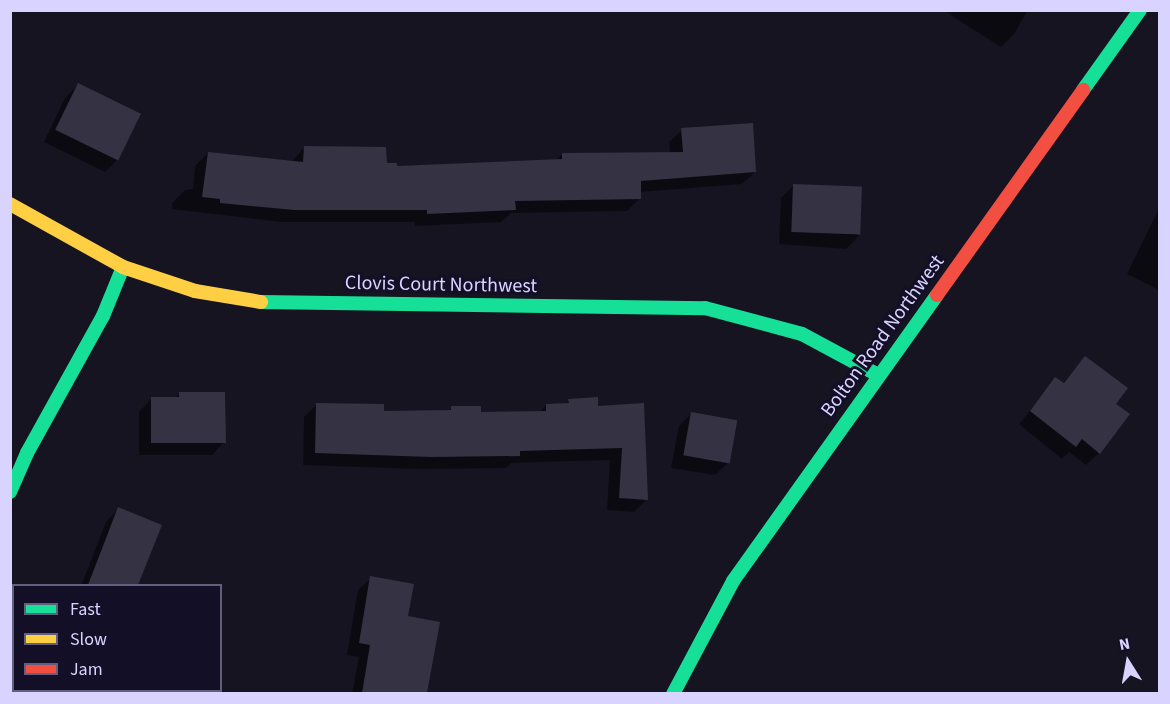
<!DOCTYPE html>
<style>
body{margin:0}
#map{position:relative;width:1170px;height:704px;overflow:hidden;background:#161421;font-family:"Source Sans 3",sans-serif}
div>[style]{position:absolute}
.shadow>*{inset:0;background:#0007;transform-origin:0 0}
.building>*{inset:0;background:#343243;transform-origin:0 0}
.fast>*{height:14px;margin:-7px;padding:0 7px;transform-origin:7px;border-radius:7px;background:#16e098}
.slow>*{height:14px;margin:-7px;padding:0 7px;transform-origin:7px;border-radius:7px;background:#ffcf43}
.jam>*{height:14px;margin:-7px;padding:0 7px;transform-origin:7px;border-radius:7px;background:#f24e42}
span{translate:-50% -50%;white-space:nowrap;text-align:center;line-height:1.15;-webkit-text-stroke:6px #130f26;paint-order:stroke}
.street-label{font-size:20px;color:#d9d4ff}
.frame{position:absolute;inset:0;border:12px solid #d9d4ff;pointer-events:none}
.legend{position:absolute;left:12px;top:584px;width:210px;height:108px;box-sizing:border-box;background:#130f26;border:2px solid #625e7d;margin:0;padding:8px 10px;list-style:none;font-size:18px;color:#d9d4ff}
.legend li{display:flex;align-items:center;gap:12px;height:30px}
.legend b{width:30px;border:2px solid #625e7d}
.north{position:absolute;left:1098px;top:632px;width:60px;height:60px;-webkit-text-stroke:4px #130f26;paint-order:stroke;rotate:349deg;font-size:16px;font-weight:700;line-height:24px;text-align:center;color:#d9d4ff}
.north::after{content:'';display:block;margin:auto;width:21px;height:27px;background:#d9d4ff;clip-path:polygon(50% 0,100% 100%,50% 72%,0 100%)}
</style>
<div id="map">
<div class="shadow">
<i style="clip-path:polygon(943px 10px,1028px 10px,1014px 34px,1001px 47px)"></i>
<i style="clip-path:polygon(78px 85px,118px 159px,105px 172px,44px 142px,65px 98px)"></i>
<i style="clip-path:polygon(682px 130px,755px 172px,742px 184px,640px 192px,640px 198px,627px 211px,511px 213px,501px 222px,415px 226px,415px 222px,281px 222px,172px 209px,172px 203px,185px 190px,193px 189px,195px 166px,208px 153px,291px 162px,304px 148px,396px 168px,556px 160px,562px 154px,670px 153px,669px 142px)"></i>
<i style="clip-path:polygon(794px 185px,859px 236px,846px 249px,779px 244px,781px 198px)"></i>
<i style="clip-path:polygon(1160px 206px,1160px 289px,1159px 290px,1127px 274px)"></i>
<i style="clip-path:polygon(1085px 358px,1114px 404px,1099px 453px,1086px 465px,1069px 452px,1062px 459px,1019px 424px,1056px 379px,1062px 384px)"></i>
<i style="clip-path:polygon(180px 393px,224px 442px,212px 455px,139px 455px,139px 412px,151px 399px,174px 399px)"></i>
<i style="clip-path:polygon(569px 400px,596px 407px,642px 405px,646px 500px,634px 512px,607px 510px,610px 460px,511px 463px,506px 468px,417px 469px,303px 465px,304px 417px,316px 405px,383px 413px,448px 412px,451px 408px,480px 413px,540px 412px,546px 405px,565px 405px)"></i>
<i style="clip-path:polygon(692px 413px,728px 463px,715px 475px,671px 468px,679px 426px)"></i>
<i style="clip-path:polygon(118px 509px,160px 526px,137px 586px,81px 586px,106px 522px)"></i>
<i style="clip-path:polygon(371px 578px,406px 617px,426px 690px,434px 694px,352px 694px,359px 657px,347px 655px,358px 590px)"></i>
<i style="left:52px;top:690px;width:57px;height:4px"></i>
</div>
<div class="building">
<i style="left:78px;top:83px;width:70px;height:52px;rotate:26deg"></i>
<i style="clip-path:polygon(753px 123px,756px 172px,641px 181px,641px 199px,515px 201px,516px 210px,427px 214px,427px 210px,294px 210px,220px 203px,220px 199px,202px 197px,208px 152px,303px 162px,304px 146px,386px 147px,387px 163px,397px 163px,397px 166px,562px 159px,562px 153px,683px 152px,681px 128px)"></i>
<i style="left:793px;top:184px;width:69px;height:48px;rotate:2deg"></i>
<i style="clip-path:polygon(1085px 356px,1128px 388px,1116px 404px,1130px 414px,1100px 454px,1082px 439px,1076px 447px,1030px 411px,1055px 377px,1064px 383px)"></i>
<i style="clip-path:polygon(179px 392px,225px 392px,226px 443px,151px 443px,151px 397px,179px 397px)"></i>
<i style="clip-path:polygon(598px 397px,598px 406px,644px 403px,648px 500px,619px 498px,622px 448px,520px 451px,520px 456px,431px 457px,315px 453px,316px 403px,384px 404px,384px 411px,451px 410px,451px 406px,481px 406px,481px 412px,546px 411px,546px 404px,569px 403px,568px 399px)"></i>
<i style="left:691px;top:412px;width:47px;height:44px;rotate:10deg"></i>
<i style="clip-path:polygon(118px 507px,162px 525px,138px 585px,88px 585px)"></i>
<i style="clip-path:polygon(370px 576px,414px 584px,408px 616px,440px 622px,427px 693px,362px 693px,370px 645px,359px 643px)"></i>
</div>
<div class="fast">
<i style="left:1083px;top:90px;width:98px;rotate:-54.5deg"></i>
<i style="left:261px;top:302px;width:444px;rotate:0.8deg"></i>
<i style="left:705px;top:308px;width:100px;rotate:15deg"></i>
<i style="left:802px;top:334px;width:86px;rotate:28.3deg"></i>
<i style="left:10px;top:492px;width:43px;rotate:-66.4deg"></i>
<i style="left:27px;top:453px;width:157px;rotate:-61deg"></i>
<i style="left:103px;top:316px;width:53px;rotate:-67.8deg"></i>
<i style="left:673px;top:694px;width:128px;rotate:-62deg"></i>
<i style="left:733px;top:581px;width:351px;rotate:-54.5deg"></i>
</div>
<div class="slow">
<i style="left:10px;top:204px;width:129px;rotate:29.1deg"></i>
<i style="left:123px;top:267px;width:76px;rotate:18.4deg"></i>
<i style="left:195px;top:291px;width:67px;rotate:9.5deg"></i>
</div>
<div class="jam">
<i style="left:937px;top:295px;width:252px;rotate:-54.5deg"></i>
</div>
<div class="street-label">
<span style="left:441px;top:285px;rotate:1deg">Clovis Court Northwest</span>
<span style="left:883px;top:336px;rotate:-54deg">Bolton Road Northwest</span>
</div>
<div class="frame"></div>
<ul class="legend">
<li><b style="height:8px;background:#16e098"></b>Fast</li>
<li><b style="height:8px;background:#ffcf43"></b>Slow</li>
<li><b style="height:8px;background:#f24e42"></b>Jam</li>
</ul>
<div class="north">N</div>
</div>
